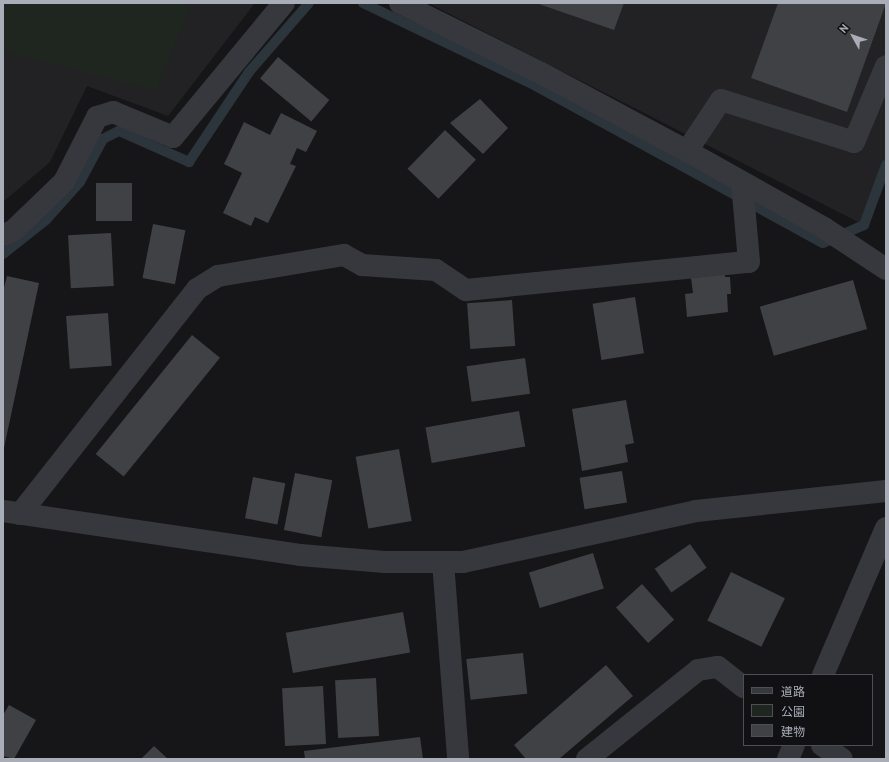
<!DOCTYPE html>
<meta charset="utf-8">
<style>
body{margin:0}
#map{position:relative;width:889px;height:762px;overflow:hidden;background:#161618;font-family:"PT Sans","Noto Sans JP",sans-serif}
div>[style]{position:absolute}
.built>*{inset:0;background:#222225}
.green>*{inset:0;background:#1e261f}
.stream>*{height:10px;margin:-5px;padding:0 5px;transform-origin:5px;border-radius:5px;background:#2c353c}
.building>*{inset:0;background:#404145;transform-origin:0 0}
.minor>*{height:22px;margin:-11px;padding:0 11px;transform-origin:11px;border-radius:11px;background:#37383d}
.tertiary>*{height:22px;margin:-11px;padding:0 11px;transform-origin:11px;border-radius:11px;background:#37383d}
span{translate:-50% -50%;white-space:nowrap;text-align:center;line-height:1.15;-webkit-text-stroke:3.5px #111113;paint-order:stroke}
.frame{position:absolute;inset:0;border:4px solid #a8adb8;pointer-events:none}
.legend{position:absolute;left:743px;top:674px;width:130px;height:72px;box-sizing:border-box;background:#111113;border:1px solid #4d4f55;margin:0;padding:5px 7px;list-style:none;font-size:12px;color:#a8adb8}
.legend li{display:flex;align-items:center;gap:8px;height:20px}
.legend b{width:20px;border:1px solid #4d4f55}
.north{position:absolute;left:833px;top:16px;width:40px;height:40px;-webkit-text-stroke:3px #111113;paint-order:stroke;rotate:310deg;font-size:11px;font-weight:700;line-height:16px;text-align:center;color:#a8adb8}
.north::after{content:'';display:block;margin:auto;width:14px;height:18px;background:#a8adb8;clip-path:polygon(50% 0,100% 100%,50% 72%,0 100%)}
</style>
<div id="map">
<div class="built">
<i style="clip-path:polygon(3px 3px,255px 3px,168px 116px,87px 86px,50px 162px,3px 202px)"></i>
<i style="clip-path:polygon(428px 3px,886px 3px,886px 163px,864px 225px)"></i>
</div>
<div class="green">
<i style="clip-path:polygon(3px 3px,192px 3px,156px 91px,3px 51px)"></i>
</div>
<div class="stream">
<i style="left:363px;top:3px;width:192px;rotate:25.6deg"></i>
<i style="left:536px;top:86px;width:327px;rotate:28.7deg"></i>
<i style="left:823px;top:243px;width:45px;rotate:-23.7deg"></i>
<i style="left:864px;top:225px;width:64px;rotate:-69.9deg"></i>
<i style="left:3px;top:254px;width:55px;rotate:-38.3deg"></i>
<i style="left:46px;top:220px;width:51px;rotate:-48.2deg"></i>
<i style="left:80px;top:182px;width:49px;rotate:-61.9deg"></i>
<i style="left:103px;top:139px;width:18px;rotate:-27deg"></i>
<i style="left:119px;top:131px;width:77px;rotate:23.9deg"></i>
<i style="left:189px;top:162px;width:108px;rotate:-56.3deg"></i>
<i style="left:249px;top:72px;width:91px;rotate:-49deg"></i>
</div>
<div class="building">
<i style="clip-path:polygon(536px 3px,624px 3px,614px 30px)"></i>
<i style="clip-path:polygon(778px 3px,886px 3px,847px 112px,751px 78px)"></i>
<i style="left:278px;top:57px;width:67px;height:28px;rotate:40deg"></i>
<i style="clip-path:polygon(480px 99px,508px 128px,483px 154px,450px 123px)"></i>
<i style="clip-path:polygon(281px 113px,317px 131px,306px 152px,297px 148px,290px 164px,296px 166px,268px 223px,255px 217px,251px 226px,223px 213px,242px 173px,224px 164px,244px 122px,270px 135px)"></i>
<i style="left:445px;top:130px;width:43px;height:54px;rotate:44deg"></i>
<i style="left:132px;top:183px;width:38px;height:36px;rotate:90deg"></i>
<i style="left:153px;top:224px;width:33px;height:55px;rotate:11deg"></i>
<i style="left:111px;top:233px;width:53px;height:43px;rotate:87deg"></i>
<i style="clip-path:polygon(725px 274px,725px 277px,730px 277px,731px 294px,727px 294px,728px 312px,687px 317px,685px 294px,693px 293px,691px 278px)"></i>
<i style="clip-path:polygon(7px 276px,39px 283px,4px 448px,3px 291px)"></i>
<i style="left:853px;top:280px;width:51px;height:97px;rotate:74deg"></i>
<i style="left:635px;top:297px;width:57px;height:43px;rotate:81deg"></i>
<i style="left:512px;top:300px;width:46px;height:45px;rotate:86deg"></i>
<i style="left:108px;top:313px;width:53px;height:42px;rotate:86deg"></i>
<i style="left:192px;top:335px;width:36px;height:153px;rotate:39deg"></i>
<i style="left:525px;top:358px;width:36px;height:59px;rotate:82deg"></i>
<i style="clip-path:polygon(626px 400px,634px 443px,625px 445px,628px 462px,582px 471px,572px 409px)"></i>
<i style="left:519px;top:411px;width:36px;height:95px;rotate:80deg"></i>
<i style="left:399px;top:449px;width:73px;height:44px;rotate:80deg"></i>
<i style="left:622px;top:471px;width:32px;height:43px;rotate:81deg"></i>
<i style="left:295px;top:473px;width:38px;height:58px;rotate:11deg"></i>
<i style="left:253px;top:477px;width:33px;height:42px;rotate:11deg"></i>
<i style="left:690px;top:544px;width:29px;height:43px;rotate:55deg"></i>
<i style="left:593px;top:553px;width:37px;height:67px;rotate:73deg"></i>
<i style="left:731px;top:572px;width:60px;height:54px;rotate:26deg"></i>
<i style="left:642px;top:584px;width:48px;height:35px;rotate:48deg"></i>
<i style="left:403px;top:612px;width:41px;height:119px;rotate:80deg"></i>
<i style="left:523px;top:653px;width:41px;height:57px;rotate:84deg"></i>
<i style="clip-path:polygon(606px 665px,633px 696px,559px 759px,526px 759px,514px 745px)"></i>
<i style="left:376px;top:678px;width:58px;height:41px;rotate:87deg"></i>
<i style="left:323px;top:686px;width:58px;height:41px;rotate:87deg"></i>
<i style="clip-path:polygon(9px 705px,36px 720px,14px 759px,3px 756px,3px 715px)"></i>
<i style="clip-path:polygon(420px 737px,423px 759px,305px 759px,304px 751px)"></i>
<i style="clip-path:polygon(154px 746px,168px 759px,141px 759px)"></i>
</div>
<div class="minor">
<i style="left:400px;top:3px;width:157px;rotate:26.4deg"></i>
<i style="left:541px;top:73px;width:166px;rotate:28.1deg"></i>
<i style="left:687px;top:151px;width:157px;rotate:29.3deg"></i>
<i style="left:824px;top:228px;width:74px;rotate:33.5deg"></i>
<i style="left:687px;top:151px;width:61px;rotate:-56.3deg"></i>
<i style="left:721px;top:100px;width:139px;rotate:17.5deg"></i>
<i style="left:854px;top:142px;width:82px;rotate:-67.2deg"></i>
<i style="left:3px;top:235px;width:11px;rotate:-22deg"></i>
<i style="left:13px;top:231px;width:71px;rotate:-43.9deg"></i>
<i style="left:64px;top:182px;width:73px;rotate:-63.1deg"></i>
<i style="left:97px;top:117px;width:17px;rotate:-17deg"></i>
<i style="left:113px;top:112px;width:65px;rotate:22.6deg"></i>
<i style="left:173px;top:137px;width:174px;rotate:-50.4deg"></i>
<i style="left:20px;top:514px;width:286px;rotate:-51.8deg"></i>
<i style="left:197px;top:289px;width:25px;rotate:-32deg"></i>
<i style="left:218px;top:276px;width:128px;rotate:-9.5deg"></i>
<i style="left:344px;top:255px;width:21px;rotate:29deg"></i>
<i style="left:362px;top:265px;width:74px;rotate:3.9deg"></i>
<i style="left:436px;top:270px;width:36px;rotate:34deg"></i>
<i style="left:466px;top:290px;width:284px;rotate:-5.7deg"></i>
<i style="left:749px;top:262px;width:80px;rotate:-95deg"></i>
<i style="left:443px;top:562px;width:198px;rotate:85.6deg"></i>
<i style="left:822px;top:745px;width:24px;rotate:35deg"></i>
<i style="left:587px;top:759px;width:142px;rotate:-38.7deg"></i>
<i style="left:698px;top:670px;width:20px;rotate:-9deg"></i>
<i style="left:718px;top:667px;width:33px;rotate:38deg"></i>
</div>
<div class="tertiary">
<i style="left:3px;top:511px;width:300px;rotate:8.4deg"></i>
<i style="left:300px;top:555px;width:85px;rotate:4.7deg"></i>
<i style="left:385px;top:562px;width:78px"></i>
<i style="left:463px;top:562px;width:239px;rotate:-12.3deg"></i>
<i style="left:696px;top:511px;width:191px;rotate:-6deg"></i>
<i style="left:823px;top:675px;width:160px;rotate:-66.8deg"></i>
<i style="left:788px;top:759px;width:15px;rotate:-67deg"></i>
</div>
<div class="frame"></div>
<ul class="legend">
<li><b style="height:5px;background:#37383d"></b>道路</li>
<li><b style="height:11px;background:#1e261f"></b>公園</li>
<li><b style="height:11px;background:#404145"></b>建物</li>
</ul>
<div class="north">N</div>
</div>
